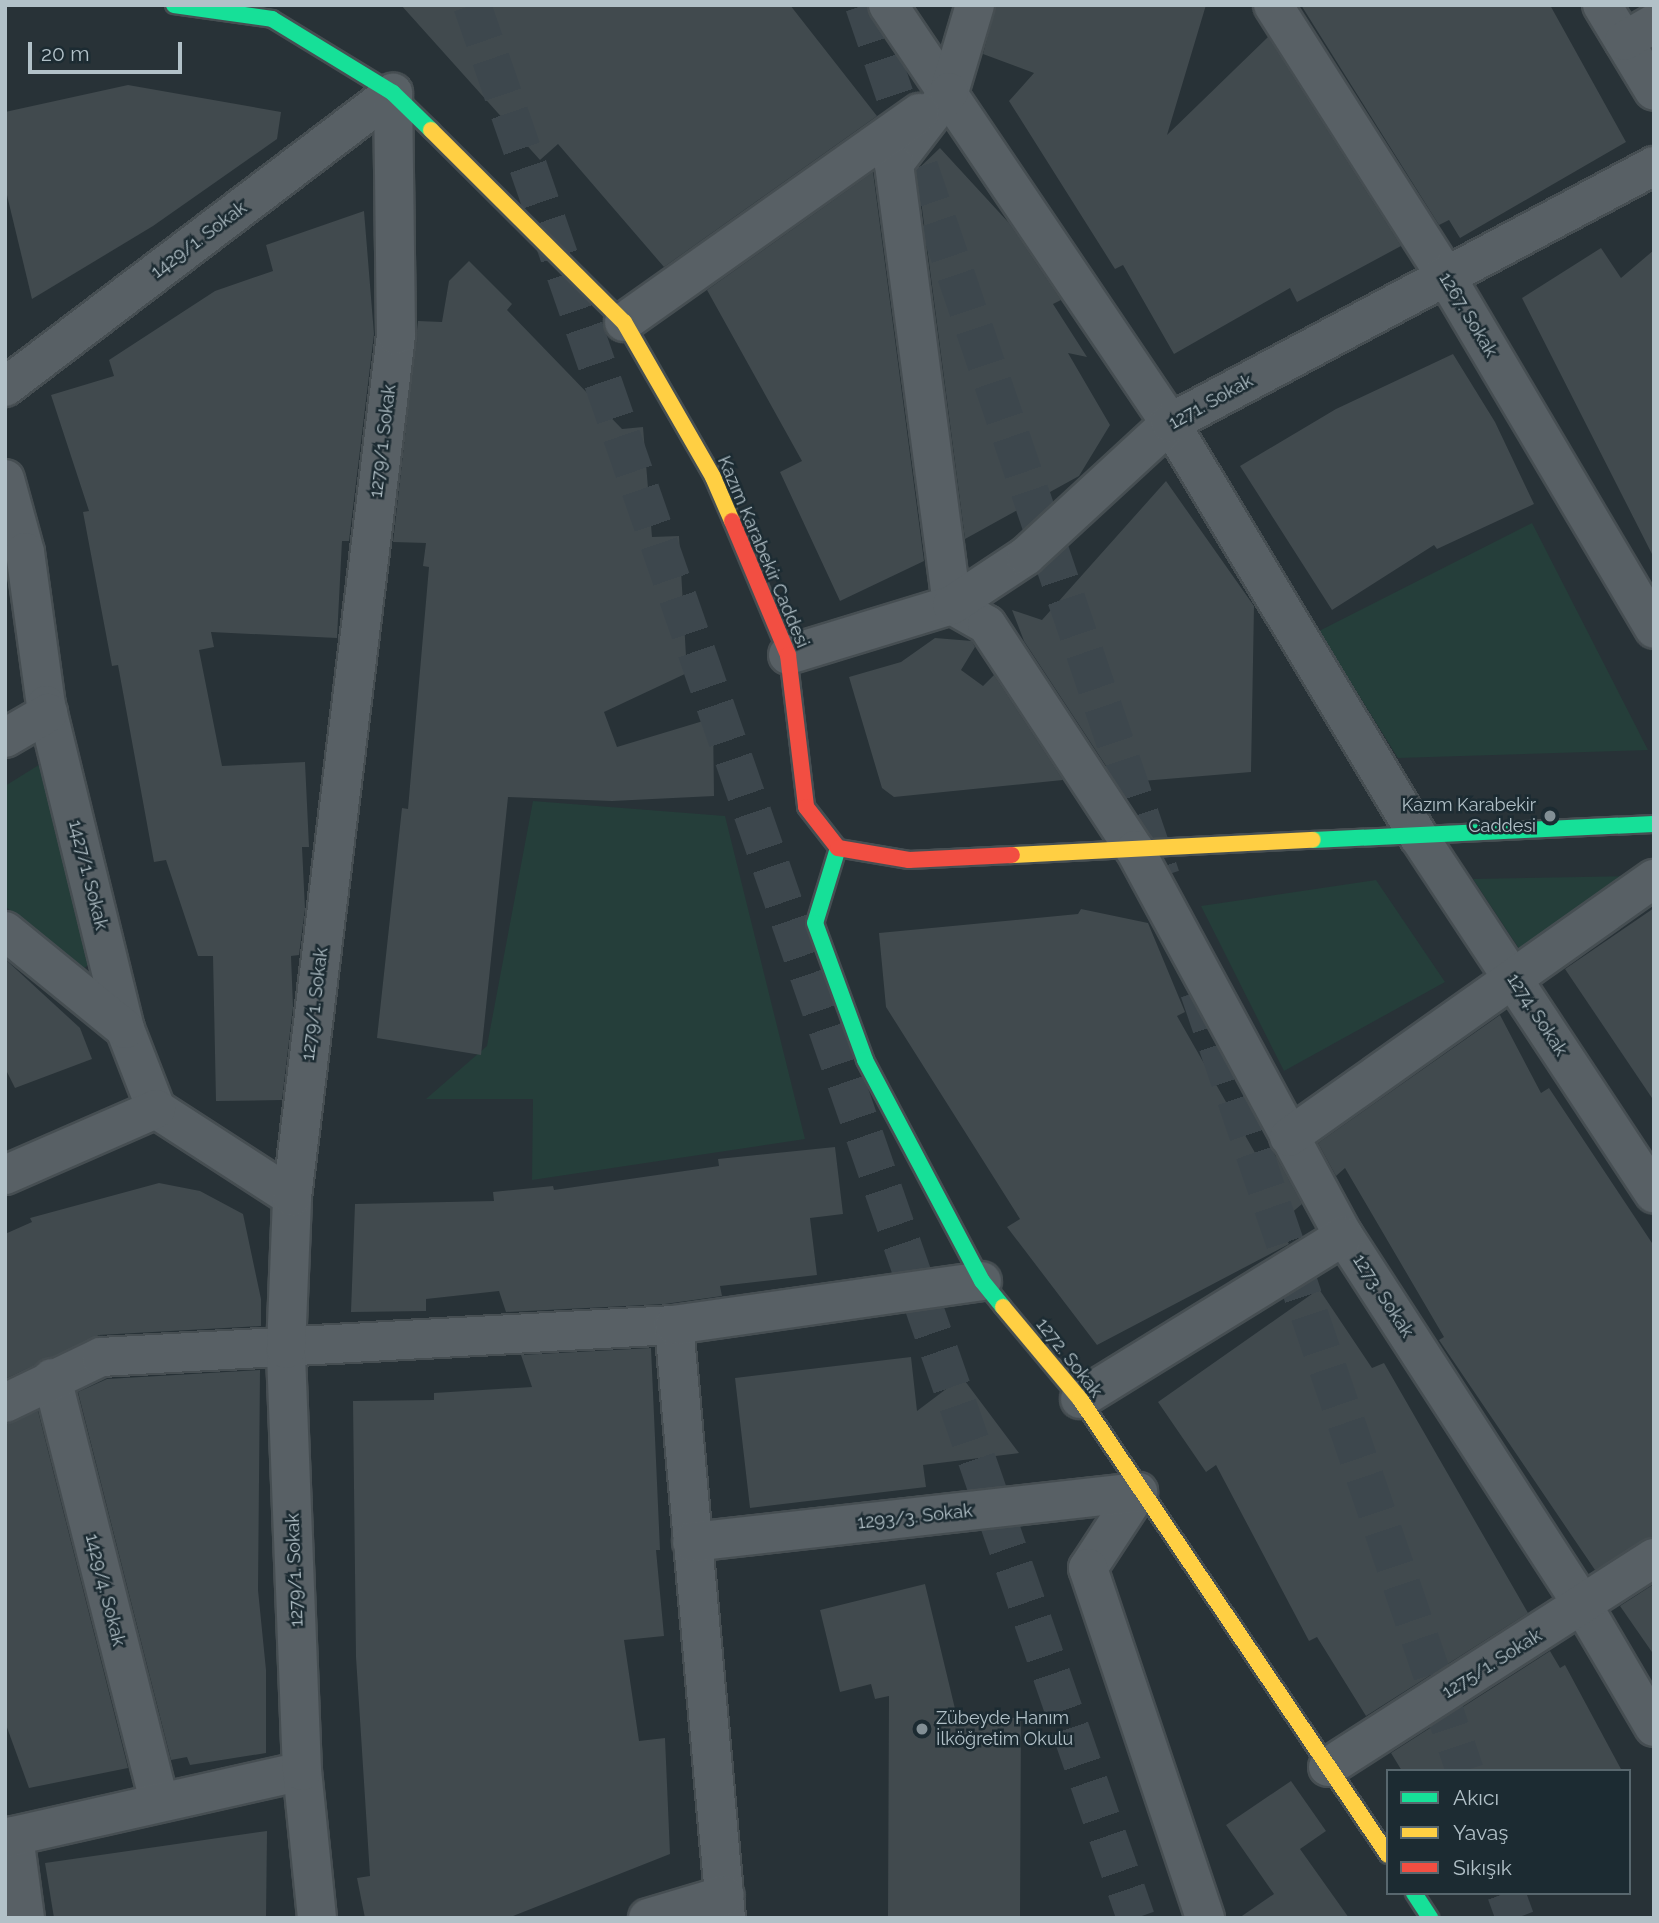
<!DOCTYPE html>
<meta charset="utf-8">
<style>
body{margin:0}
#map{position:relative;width:1659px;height:1923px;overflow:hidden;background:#283237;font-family:Raleway,sans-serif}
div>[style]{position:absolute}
.green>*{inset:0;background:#253e3a}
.building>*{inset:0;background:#414a4e}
.highway-tunnel>*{height:38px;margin-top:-19px;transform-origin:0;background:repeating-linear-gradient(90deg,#3d474d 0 38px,transparent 0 57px)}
.roads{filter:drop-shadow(2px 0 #464e52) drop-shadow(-2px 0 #464e52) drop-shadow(0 2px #464e52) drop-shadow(0 -2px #464e52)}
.street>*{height:38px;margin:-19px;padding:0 19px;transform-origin:19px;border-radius:19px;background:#586065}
.fast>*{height:16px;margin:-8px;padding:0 8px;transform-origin:8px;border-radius:8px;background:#16e098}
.slow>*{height:16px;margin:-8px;padding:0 8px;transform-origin:8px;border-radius:8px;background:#ffcf43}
.jam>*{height:16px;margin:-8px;padding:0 8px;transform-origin:8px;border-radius:8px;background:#f24e42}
.dots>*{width:19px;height:19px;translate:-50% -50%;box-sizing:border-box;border:4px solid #1c2b32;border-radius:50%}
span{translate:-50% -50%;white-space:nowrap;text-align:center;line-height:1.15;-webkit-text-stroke:5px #1c2b32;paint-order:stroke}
.street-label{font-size:18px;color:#b2c1c8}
.poi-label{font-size:18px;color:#b2c1c8}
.right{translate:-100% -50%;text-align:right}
.left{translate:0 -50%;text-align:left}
.frame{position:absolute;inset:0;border:7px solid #b2c1c8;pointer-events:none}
.legend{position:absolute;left:1386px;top:1769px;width:245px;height:126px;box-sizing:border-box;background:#1c2b32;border:2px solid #58676e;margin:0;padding:9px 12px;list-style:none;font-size:21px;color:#b2c1c8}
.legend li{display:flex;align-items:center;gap:14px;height:35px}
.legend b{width:35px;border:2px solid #58676e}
.scale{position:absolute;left:28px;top:42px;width:154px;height:32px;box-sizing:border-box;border:4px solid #b2c1c8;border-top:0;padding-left:9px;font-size:21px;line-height:24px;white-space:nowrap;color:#b2c1c8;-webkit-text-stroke:5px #1c2b32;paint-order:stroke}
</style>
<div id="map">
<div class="green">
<i style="clip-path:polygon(1532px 523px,1648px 750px,1398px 758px,1319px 631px)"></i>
<i style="clip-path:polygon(42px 763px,95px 959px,81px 971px,5px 906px,5px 786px)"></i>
<i style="clip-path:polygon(533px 801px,725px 816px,805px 1139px,532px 1180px,533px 1099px,426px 1099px,487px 1046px)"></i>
<i style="clip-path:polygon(1638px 876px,1522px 953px,1473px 879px)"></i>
<i style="clip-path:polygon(1376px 880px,1445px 982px,1284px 1071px,1201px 906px)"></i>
</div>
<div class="building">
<i style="clip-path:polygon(401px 5px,790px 5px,877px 116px,664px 267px,558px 144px,540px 160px)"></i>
<i style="clip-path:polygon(996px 5px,1206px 5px,1167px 135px,1268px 37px,1401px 246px,1297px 302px,1290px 288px,1174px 354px,1123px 265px,1115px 269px,1009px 101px,1034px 73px,983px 54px)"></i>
<i style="clip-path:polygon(1301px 5px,1550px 5px,1626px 142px,1460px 238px,1449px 220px,1439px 225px)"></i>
<i style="clip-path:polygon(128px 85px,281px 112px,277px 139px,153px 226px,32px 299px,5px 187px,5px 112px)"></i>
<i style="clip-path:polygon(940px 148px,1009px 223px,1061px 300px,1053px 304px,1087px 357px,1068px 353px,1110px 425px,1079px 476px,965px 539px,917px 170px)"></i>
<i style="clip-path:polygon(873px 172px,924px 561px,840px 601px,780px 472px,802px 461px,707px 290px)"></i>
<i style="clip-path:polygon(364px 211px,374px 334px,349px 541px,342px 541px,337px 638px,211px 632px,214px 647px,199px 650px,222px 766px,305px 762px,309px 847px,302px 847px,305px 909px,299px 955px,291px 956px,293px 1007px,282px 1100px,216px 1101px,213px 956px,198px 956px,166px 860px,154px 862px,118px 665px,112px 666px,83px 512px,89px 511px,51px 395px,114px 376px,109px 360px,215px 291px,273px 271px,266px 245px)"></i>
<i style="clip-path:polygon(1601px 248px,1621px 278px,1654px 250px,1654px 558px,1522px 298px)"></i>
<i style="clip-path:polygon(469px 261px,512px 304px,507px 310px,622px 429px,643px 427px,652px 537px,679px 536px,687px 673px,604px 712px,617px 747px,713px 718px,714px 796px,612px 801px,508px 797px,481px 1055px,377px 1038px,402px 808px,408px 809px,429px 567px,423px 566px,426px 543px,393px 542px,418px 321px,442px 322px,449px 281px)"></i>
<i style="clip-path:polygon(1453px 354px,1495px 422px,1534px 504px,1437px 549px,1434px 545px,1332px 610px,1240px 466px,1336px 409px)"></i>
<i style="clip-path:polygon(1166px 481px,1254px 606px,1251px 772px,1118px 783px,1119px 774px,1112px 775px,1024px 641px,1012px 610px,1042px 620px)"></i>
<i style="clip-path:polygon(935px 638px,972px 641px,975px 647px,961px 670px,983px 686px,994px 675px,1063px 780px,894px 797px,882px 788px,849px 677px,901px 662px)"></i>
<i style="clip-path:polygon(1654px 908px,1654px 1101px,1565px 969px)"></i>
<i style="clip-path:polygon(1081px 909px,1148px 923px,1185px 1012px,1177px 1016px,1262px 1165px,1276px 1156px,1302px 1204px,1277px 1225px,1289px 1244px,1097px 1345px,1007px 1227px,1020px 1219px,886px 1007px,879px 933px,1078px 914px)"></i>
<i style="clip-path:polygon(5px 959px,80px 1028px,92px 1059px,15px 1088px,5px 1068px)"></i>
<i style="clip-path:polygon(1500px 1015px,1541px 1093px,1549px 1088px,1654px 1246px,1654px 1536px,1595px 1570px,1439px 1340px,1444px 1337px,1345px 1168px,1336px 1176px,1318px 1143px)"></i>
<i style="clip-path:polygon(835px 1147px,843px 1214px,810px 1218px,817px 1275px,720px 1286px,722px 1296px,665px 1304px,506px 1312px,499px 1291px,426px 1299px,426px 1311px,351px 1312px,355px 1204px,494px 1201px,493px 1192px,553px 1186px,554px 1190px,719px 1166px,718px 1159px)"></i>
<i style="clip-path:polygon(159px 1183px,200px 1191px,243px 1214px,261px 1299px,261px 1326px,99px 1335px,5px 1379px,5px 1234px,32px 1222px,30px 1218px)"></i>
<i style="clip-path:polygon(1319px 1289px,1372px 1368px,1384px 1363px,1528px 1613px,1366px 1716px,1317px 1637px,1309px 1641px,1216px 1465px,1206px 1472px,1158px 1402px)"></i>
<i style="clip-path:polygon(651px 1348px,660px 1550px,656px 1550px,664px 1636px,624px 1640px,639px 1741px,665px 1738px,670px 1854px,508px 1918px,365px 1918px,357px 1878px,370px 1876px,356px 1657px,353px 1401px,434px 1400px,434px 1393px,532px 1387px,521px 1355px)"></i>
<i style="clip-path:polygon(911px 1357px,917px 1411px,962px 1377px,1019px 1453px,923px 1465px,926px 1487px,750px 1508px,735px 1378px)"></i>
<i style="clip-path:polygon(260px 1370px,258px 1590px,266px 1670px,266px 1753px,190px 1765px,187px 1757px,171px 1760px,78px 1392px,107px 1379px)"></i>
<i style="clip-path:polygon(38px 1411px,128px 1768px,29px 1788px,5px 1722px,5px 1425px)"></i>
<i style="clip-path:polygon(925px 1584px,957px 1717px,1021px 1718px,1020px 1918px,888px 1918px,889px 1696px,875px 1699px,871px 1684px,840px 1692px,820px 1610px)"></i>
<i style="clip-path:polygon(1654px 1584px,1654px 1655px,1620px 1606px)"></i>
<i style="clip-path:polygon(1550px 1651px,1560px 1668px,1565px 1665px,1622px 1771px,1402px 1771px,1391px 1753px)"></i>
<i style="clip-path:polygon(1291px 1781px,1326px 1831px,1300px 1849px,1349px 1918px,1239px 1918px,1274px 1894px,1226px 1825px)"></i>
<i style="clip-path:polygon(267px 1831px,266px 1918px,54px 1918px,45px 1863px)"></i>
</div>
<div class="highway-tunnel">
<i style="left:472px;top:5px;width:2025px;rotate:70.86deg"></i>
<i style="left:864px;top:5px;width:921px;rotate:71.19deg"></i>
<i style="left:1199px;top:991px;width:824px;rotate:71.17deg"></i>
<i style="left:1506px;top:1893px;width:27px;rotate:70deg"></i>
</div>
<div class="roads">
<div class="street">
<i style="left:888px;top:5px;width:504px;rotate:55.99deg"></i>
<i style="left:1170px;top:423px;width:483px;rotate:59deg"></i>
<i style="left:1419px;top:837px;width:427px;rotate:56.6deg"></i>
<i style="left:975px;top:5px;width:91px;rotate:106.6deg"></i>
<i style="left:949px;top:92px;width:91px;rotate:127.4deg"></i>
<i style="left:894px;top:164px;width:445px;rotate:82.5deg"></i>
<i style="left:952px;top:605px;width:40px;rotate:29.7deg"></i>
<i style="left:987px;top:625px;width:269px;rotate:56.7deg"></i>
<i style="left:1135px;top:850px;width:439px;rotate:61.6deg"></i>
<i style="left:1344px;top:1236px;width:440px;rotate:57.1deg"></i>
<i style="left:1583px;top:1606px;width:140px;rotate:59.6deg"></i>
<i style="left:1273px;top:5px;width:320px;rotate:57.5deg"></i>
<i style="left:1445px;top:275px;width:411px;rotate:59.4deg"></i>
<i style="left:1602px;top:5px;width:100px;rotate:58.8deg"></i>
<i style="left:1624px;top:41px;width:34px;rotate:-30deg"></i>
<i style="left:624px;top:322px;width:362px;rotate:-35.3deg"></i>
<i style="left:5px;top:387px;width:487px;rotate:-37.2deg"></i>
<i style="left:5px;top:479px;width:76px;rotate:74.7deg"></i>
<i style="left:25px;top:552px;width:154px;rotate:82.2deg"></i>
<i style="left:46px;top:705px;width:333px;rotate:76.3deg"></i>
<i style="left:125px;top:1029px;width:86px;rotate:68.8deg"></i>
<i style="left:156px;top:1109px;width:162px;rotate:32.9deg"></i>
<i style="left:788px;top:655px;width:171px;rotate:-17deg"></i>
<i style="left:952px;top:605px;width:89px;rotate:-33.5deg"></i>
<i style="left:1026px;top:556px;width:196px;rotate:-42.7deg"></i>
<i style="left:1170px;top:423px;width:548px;rotate:-27.97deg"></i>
<i style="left:5px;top:738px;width:50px;rotate:-30.2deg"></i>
<i style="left:5px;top:931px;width:155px;rotate:39.2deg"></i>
<i style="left:1289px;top:1137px;width:447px;rotate:-35.3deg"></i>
<i style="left:5px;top:1175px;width:165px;rotate:-23.6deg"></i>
<i style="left:674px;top:1325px;width:595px;rotate:84.99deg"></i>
<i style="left:52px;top:1378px;width:436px;rotate:75.8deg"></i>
<i style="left:1080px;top:1399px;width:310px;rotate:-31.7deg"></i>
<i style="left:5px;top:1403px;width:106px;rotate:-25.6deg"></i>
<i style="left:101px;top:1357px;width:574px;rotate:-3.2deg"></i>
<i style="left:674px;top:1325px;width:311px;rotate:-8.1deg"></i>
<i style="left:1138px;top:1492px;width:91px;rotate:123.3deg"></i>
<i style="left:1088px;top:1568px;width:369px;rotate:71.5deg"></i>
<i style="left:692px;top:1542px;width:449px;rotate:-6.4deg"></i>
<i style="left:1328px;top:1767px;width:387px;rotate:-32.7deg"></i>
<i style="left:14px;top:1836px;width:83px;rotate:82.4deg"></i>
<i style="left:5px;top:1838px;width:304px;rotate:-12.7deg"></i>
<i style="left:317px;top:1918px;width:148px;rotate:-95.8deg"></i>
<i style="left:302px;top:1771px;width:422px;rotate:-92.2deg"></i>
<i style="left:286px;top:1349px;width:152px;rotate:-87.7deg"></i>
<i style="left:292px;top:1197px;width:868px;rotate:-83.12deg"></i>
<i style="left:396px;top:335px;width:242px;rotate:-90.7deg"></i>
<i style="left:648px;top:1918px;width:80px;rotate:-16.6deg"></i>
</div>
<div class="fast">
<i style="left:174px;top:5px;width:99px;rotate:8.1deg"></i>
<i style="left:272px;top:19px;width:142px;rotate:31.4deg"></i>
<i style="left:393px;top:93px;width:53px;rotate:44.2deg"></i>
<i style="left:1313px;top:840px;width:341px;rotate:-2.7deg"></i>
<i style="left:838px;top:848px;width:78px;rotate:107deg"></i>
<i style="left:815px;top:923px;width:146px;rotate:69.9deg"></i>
<i style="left:865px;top:1060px;width:250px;rotate:62.1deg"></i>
<i style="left:982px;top:1281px;width:33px;rotate:51deg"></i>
<i style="left:1414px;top:1893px;width:30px;rotate:57deg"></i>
</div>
<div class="slow">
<i style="left:431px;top:130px;width:272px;rotate:44.9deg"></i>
<i style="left:624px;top:322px;width:179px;rotate:60.1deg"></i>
<i style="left:713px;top:477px;width:48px;rotate:66.6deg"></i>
<i style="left:1012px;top:855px;width:301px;rotate:-2.9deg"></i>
<i style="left:1003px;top:1307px;width:120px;rotate:50.1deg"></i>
<i style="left:1080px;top:1399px;width:550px;rotate:55.96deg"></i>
</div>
<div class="jam">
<i style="left:732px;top:521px;width:145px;rotate:67.3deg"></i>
<i style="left:788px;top:655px;width:153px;rotate:83.2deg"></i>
<i style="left:806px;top:807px;width:52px;rotate:52deg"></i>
<i style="left:838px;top:848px;width:72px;rotate:9.6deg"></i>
<i style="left:909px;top:860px;width:103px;rotate:-2.8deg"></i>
</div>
</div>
<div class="dots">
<i style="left:1550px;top:816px;background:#828f95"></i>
<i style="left:922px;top:1729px;background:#828f95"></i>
</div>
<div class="street-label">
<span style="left:199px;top:240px;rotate:-37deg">1429/1. Sokak</span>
<span style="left:1468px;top:315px;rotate:59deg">1267. Sokak</span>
<span style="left:1211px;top:402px;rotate:-29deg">1271. Sokak</span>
<span style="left:383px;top:441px;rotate:-83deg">1279/1. Sokak</span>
<span style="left:763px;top:552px;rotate:67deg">Kazım Karabekir Caddesi</span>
<span style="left:88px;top:875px;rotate:76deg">1427/1. Sokak</span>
<span style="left:315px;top:1004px;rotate:-83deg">1279/1. Sokak</span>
<span style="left:1537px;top:1015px;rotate:57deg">1274. Sokak</span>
<span style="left:1383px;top:1296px;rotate:57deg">1273. Sokak</span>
<span style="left:1069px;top:1358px;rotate:52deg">1272. Sokak</span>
<span style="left:915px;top:1517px;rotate:-6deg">1293/3. Sokak</span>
<span style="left:295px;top:1570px;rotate:-92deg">1279/1. Sokak</span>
<span style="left:105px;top:1590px;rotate:76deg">1429/4. Sokak</span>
<span style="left:1492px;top:1664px;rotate:-32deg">1275/1. Sokak</span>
</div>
<div class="poi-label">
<span class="right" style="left:1536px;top:816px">Kazım Karabekir<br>Caddesi</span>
<span class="left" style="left:936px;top:1729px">Zübeyde Hanım<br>İlköğretim Okulu</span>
</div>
<div class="frame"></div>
<ul class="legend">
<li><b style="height:9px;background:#16e098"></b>Akıcı</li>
<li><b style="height:9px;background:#ffcf43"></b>Yavaş</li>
<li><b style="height:9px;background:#f24e42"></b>Sıkışık</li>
</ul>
<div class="scale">20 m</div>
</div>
